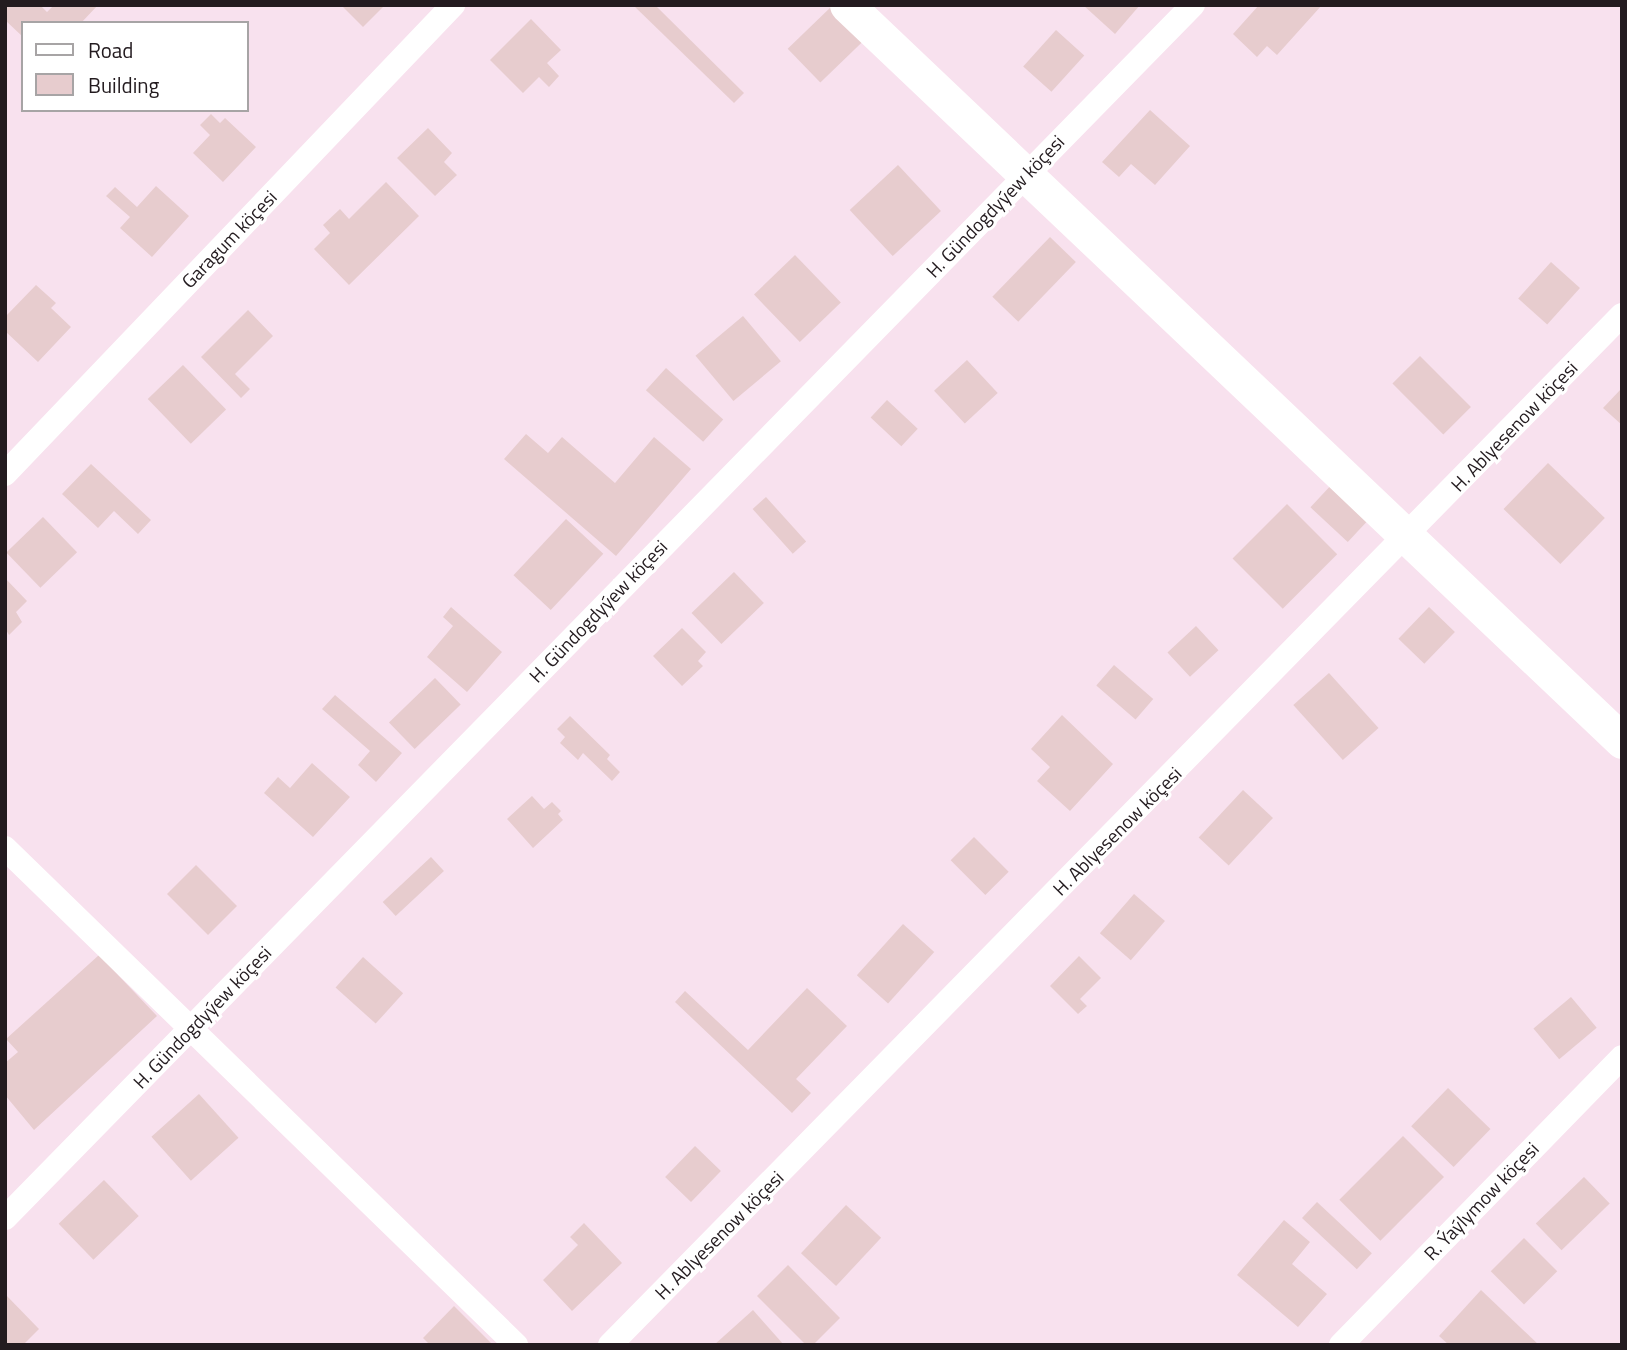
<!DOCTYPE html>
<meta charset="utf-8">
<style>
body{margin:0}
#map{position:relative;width:1627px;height:1350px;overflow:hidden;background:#f8e1ee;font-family:"Titillium Web",sans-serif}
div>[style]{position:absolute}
.building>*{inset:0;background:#e7ccce;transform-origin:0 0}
.street>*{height:24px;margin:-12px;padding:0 12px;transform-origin:12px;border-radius:12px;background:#fff}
.secondary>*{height:35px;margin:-17.5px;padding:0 17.5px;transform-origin:17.5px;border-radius:17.5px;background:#fff}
span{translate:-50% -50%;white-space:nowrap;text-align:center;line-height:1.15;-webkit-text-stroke:6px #fff;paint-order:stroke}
.street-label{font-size:19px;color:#231b1f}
.frame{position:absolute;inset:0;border:7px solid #231b1f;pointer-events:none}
.legend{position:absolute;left:21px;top:21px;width:228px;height:91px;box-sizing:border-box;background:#fff;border:2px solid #a7a4a5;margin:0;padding:9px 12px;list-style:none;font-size:21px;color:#231b1f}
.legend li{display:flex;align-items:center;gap:14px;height:35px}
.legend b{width:35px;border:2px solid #a7a4a5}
</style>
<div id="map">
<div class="building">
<i style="clip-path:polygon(5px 5px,40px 5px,47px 12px,54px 5px,98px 5px,81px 23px,23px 23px,23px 37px,5px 20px)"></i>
<i style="clip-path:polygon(341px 5px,385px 5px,363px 27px)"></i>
<i style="clip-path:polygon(633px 5px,655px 5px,744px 93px,734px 103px)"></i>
<i style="left:833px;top:5px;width:47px;height:63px;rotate:46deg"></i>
<i style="clip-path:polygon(1083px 5px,1140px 5px,1115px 34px)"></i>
<i style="clip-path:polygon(1259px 5px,1322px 5px,1277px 55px,1267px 46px,1257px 57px,1233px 34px)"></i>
<i style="clip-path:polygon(531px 19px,561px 50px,547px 63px,559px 76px,549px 87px,539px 77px,523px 93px,490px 60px)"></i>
<i style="left:1056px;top:30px;width:38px;height:49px;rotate:42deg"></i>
<i style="clip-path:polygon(1150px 110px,1190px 146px,1155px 185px,1131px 164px,1119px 177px,1102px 162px)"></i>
<i style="clip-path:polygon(211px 114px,220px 123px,225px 118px,256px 147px,223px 182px,193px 153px,210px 135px,200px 125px)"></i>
<i style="clip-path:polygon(428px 128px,452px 153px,444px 162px,457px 175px,435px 196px,397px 158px)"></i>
<i style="left:898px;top:165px;width:63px;height:66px;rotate:47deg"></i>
<i style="clip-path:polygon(386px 182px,419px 216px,349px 285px,314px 249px,330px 233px,323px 225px,340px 209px,349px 219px)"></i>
<i style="clip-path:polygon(156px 186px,189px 216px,152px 257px,120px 228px,130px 217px,106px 196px,115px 187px,137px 207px)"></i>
<i style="left:1050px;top:237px;width:36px;height:83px;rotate:44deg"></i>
<i style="left:795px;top:255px;width:66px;height:57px;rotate:46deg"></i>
<i style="left:1551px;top:262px;width:39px;height:49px;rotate:42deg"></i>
<i style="clip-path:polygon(36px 285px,56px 303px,51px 308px,71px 327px,38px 362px,5px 331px,5px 317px)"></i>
<i style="clip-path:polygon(248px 310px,273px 336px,235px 374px,250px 389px,241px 398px,201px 357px)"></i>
<i style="left:743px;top:316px;width:59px;height:62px;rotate:50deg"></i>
<i style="left:1420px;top:356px;width:72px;height:39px;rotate:45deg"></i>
<i style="left:967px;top:360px;width:45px;height:45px;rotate:47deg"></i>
<i style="left:183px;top:365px;width:62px;height:49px;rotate:46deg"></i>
<i style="left:666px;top:368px;width:77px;height:30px;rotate:42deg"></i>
<i style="clip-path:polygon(1622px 388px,1622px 425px,1603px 408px)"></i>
<i style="left:887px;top:400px;width:42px;height:24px;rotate:43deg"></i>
<i style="clip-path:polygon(526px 434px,548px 453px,562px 437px,615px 483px,654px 437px,691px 469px,616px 556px,504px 459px)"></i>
<i style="left:1548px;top:463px;width:79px;height:64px;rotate:44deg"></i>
<i style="clip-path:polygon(91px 464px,151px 520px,138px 534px,114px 511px,98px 528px,62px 494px)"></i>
<i style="left:1335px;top:481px;width:51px;height:36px;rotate:43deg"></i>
<i style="left:766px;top:497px;width:60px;height:18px;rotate:48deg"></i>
<i style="left:1287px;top:504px;width:71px;height:77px;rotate:45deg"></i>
<i style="left:43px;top:517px;width:49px;height:51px;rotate:46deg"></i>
<i style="left:566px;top:519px;width:51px;height:77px;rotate:43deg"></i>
<i style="left:734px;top:572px;width:43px;height:59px;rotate:46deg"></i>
<i style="clip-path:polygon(5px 578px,27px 601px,16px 612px,22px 622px,9px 635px,5px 628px)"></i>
<i style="clip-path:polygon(451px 607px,502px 652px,467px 692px,427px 657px,453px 626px,443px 617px)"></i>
<i style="left:1429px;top:607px;width:36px;height:44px;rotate:44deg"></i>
<i style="left:1196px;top:626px;width:33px;height:39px;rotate:47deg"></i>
<i style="clip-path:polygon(682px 628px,706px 652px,698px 661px,703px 666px,682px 686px,653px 656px)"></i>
<i style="left:1114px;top:665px;width:52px;height:27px;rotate:41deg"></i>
<i style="left:1329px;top:673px;width:74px;height:48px;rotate:48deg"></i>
<i style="left:435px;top:678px;width:37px;height:64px;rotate:46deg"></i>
<i style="clip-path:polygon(335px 695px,402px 753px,376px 782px,358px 765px,370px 751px,322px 709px)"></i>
<i style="clip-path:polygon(1062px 715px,1113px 764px,1070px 811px,1037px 781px,1050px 767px,1031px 749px)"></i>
<i style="clip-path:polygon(570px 716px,610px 755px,607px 759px,620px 772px,612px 781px,583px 753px,578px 760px,560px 743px,565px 737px,557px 729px)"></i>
<i style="clip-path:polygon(312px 763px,350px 797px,313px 837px,264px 793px,278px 777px,290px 788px)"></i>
<i style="left:1243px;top:790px;width:41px;height:65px;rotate:43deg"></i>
<i style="clip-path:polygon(532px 796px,544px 809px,552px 802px,561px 811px,558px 814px,563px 820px,533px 848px,507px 819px)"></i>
<i style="left:974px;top:837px;width:49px;height:33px;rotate:45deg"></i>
<i style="left:431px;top:857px;width:19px;height:66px;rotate:47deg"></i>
<i style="left:196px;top:865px;width:58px;height:41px;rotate:45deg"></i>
<i style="left:1134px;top:894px;width:41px;height:52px;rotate:41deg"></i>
<i style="left:903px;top:924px;width:42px;height:69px;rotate:42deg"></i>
<i style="clip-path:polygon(99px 955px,157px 1016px,34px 1130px,5px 1095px,5px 1063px,18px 1052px,6px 1039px)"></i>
<i style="clip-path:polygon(1079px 956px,1101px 978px,1080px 999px,1087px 1006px,1078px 1014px,1050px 986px)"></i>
<i style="left:363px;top:957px;width:54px;height:41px;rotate:42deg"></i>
<i style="clip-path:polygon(807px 988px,847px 1026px,796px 1079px,811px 1093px,792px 1113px,675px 1002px,685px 991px,748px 1050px)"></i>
<i style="left:1571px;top:997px;width:40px;height:49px;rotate:50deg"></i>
<i style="left:1448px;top:1088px;width:59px;height:53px;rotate:44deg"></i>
<i style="left:199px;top:1094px;width:59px;height:64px;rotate:48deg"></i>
<i style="left:1403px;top:1136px;width:58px;height:90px;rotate:45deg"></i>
<i style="left:695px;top:1146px;width:36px;height:43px;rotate:44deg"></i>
<i style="left:1584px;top:1177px;width:37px;height:67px;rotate:46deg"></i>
<i style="left:104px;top:1180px;width:50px;height:63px;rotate:46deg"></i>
<i style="left:1317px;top:1202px;width:75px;height:22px;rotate:43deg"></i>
<i style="left:846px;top:1205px;width:48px;height:66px;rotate:43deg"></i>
<i style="clip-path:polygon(1284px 1220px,1310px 1242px,1292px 1264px,1327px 1294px,1298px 1327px,1237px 1275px)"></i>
<i style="clip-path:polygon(584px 1223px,622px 1263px,572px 1311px,543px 1280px,578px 1245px,570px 1237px)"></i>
<i style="left:1524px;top:1238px;width:47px;height:47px;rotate:45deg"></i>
<i style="clip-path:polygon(788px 1265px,840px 1318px,813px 1345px,806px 1345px,757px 1296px)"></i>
<i style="clip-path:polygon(1481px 1290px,1539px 1345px,1449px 1345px,1439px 1336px)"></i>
<i style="clip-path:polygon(5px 1294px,39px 1329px,23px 1345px,5px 1345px)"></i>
<i style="clip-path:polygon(454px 1306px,493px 1345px,430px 1345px,423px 1338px)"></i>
<i style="clip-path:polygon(753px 1310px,784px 1345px,714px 1345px)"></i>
</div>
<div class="street">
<i style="left:5px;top:474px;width:649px;rotate:-46.31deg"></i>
<i style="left:5px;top:848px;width:713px;rotate:44.2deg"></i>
<i style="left:5px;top:1218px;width:1698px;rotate:-45.6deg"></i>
<i style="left:610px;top:1345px;width:1444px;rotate:-45.51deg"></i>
<i style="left:1341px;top:1345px;width:402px;rotate:-45.7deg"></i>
</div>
<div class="secondary">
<i style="left:847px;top:5px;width:1069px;rotate:43.52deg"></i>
</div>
<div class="street-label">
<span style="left:995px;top:206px;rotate:-46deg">H. Gündogdyýew köçesi</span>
<span style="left:229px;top:239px;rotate:-46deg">Garagum köçesi</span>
<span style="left:1514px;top:426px;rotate:-46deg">H. Ablyesenow köçesi</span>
<span style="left:598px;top:611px;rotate:-46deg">H. Gündogdyýew köçesi</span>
<span style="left:1117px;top:831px;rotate:-45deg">H. Ablyesenow köçesi</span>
<span style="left:202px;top:1017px;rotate:-46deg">H. Gündogdyýew köçesi</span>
<span style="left:1481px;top:1201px;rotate:-46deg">R. Ýaýlymow köçesi</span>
<span style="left:719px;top:1235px;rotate:-45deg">H. Ablyesenow köçesi</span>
</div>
<div class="frame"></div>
<ul class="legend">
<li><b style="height:9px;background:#fff"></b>Road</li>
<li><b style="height:19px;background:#e7ccce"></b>Building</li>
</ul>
</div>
